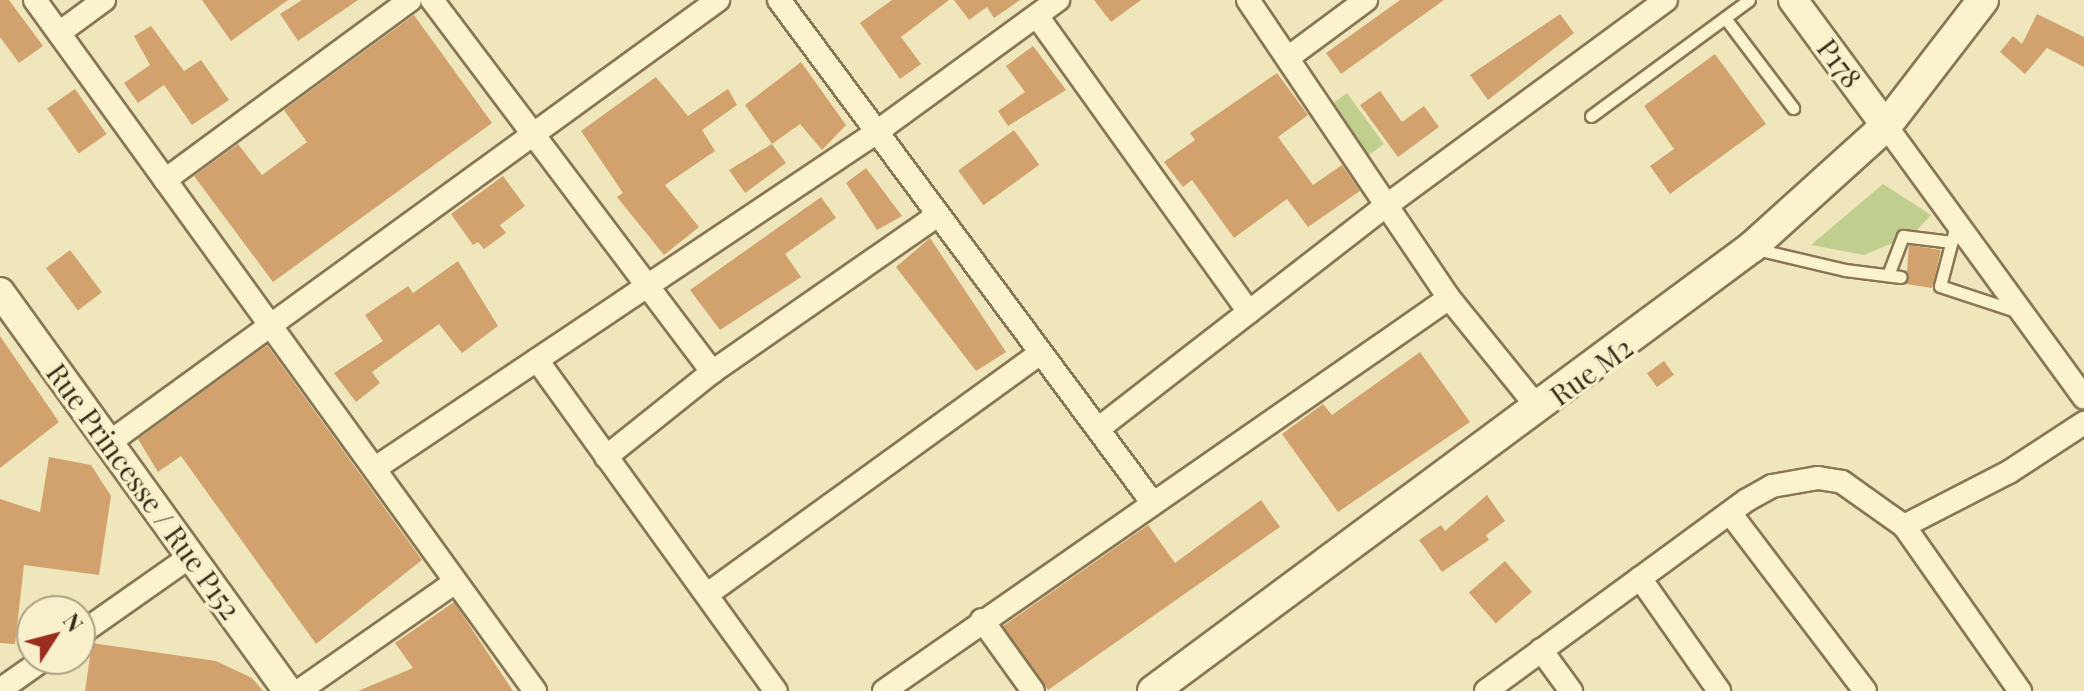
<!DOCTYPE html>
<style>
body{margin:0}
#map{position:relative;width:2084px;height:691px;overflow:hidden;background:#f0e6bb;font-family:"Playfair Display",serif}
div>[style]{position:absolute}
.green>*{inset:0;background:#c0cf8e;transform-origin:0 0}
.building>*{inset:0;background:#d2a26e;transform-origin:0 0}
.roads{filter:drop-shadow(2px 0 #887654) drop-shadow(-2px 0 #887654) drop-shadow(0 2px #887654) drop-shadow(0 -2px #887654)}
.service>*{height:11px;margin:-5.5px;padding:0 5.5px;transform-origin:5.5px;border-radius:5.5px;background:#fbf3ce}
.minor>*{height:22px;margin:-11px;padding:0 11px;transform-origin:11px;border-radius:11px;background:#fbf3ce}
.tertiary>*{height:28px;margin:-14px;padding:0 14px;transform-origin:14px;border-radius:14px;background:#fbf3ce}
.secondary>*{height:30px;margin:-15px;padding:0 15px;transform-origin:15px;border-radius:15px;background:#fbf3ce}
span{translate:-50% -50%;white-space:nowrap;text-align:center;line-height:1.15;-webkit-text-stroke:7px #f8f0cb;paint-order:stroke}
.street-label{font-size:28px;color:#362b1a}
.north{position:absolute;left:16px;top:595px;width:80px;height:80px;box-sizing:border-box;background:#f8f0cb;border:2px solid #aaa184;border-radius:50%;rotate:54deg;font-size:22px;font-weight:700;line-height:32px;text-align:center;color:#362b1a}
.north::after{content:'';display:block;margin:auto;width:28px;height:36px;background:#9b2d20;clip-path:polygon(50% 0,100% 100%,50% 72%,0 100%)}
</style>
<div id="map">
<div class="green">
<i style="left:1347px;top:93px;width:63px;height:19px;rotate:54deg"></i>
<i style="clip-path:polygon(1883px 184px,1931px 215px,1912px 235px,1864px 255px,1811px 245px)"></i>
</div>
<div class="building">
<i style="clip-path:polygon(0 0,9px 0,43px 46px,19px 63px,0 37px)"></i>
<i style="clip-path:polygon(202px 0,288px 0,231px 41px)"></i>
<i style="clip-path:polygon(302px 0,358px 0,298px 41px,280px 14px)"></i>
<i style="clip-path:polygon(892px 0,949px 0,901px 37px,921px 64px,900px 79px,860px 23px)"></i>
<i style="clip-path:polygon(954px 0,1020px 0,994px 18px,987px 7px,969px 20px)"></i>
<i style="clip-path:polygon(1094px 0,1141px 0,1111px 22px)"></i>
<i style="clip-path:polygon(1400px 0,1444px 0,1341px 74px,1326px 53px)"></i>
<i style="clip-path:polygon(1560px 14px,1574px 33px,1488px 100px,1470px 75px)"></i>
<i style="clip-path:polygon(2037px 14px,2084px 37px,2084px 67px,2047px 48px,2025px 74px,2000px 52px,2013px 36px,2022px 44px)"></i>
<i style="clip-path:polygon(414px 15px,492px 123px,273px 282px,194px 176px,238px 144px,262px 175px,307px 142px,284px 110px)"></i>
<i style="clip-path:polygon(151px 26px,184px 71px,201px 60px,229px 100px,192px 125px,164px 85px,138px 103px,124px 83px,150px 65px,134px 36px)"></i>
<i style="clip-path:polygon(1033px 46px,1066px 90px,1008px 126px,998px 111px,1025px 92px,1006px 66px)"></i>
<i style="clip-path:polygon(1715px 54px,1766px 124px,1670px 194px,1650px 166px,1674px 149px,1644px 106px)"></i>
<i style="clip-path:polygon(801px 62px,846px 125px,822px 150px,800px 124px,772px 144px,745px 105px)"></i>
<i style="clip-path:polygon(1277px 73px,1308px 115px,1278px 137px,1313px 185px,1342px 165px,1360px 191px,1308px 227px,1287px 199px,1234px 238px,1192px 180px,1183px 187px,1164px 162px,1195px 140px,1190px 133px)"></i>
<i style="clip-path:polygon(656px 77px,688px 116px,728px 89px,737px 105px,702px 130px,715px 151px,665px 185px,699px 227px,664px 255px,617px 197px,623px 193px,581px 131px)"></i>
<i style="left:75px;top:89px;width:55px;height:34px;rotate:55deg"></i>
<i style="clip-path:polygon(1380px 91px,1402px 122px,1424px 106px,1439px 127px,1398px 157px,1360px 105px)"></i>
<i style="left:1014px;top:130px;width:43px;height:69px;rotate:54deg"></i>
<i style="clip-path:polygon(772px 144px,786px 163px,745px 193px,729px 170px)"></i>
<i style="clip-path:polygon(866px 168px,902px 216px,877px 230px,846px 183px)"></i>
<i style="clip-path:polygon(503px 176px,525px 206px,500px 225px,506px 233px,484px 249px,478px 242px,473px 245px,451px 214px)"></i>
<i style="clip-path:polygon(821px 197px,836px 218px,785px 254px,801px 277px,720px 330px,690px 290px)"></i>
<i style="clip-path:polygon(930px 238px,1006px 352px,976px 371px,896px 267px)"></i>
<i style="clip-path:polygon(1909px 245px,1941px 250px,1932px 288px,1906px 284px)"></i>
<i style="left:70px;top:250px;width:53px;height:30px;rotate:53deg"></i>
<i style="clip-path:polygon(458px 261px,498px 326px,462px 353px,439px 324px,372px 372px,380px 383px,356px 402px,334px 373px,383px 341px,365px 315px,408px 286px,413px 293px)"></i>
<i style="clip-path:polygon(0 336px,59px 422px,0 468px)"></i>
<i style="clip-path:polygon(267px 345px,422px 560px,316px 644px,181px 456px,158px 472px,138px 439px)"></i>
<i style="clip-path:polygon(1420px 352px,1470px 422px,1338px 512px,1282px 434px,1323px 404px,1332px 415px)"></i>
<i style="left:1664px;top:361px;width:17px;height:21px;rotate:54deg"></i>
<i style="clip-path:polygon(49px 457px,91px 465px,111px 496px,99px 575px,24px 565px,15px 644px,0 643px,0 499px,40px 512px)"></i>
<i style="clip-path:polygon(1487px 495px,1505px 521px,1486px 535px,1489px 540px,1442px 572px,1419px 540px,1441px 525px,1445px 531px)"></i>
<i style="clip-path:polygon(1261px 500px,1280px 527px,1048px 690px,1003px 626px,1148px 525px,1175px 563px)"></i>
<i style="left:1505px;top:561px;width:41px;height:48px;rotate:49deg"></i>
<i style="clip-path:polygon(454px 602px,513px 691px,358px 691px,413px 668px,395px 643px)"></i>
<i style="clip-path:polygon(92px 643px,216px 661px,252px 678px,263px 691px,85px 691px)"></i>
</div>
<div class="roads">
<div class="service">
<i style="left:1725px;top:18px;width:113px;rotate:52.9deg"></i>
<i style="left:1591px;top:116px;width:196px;rotate:-36.3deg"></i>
<i style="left:1956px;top:225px;width:63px;rotate:104.7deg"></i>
<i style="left:1940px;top:286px;width:80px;rotate:18.2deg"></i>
<i style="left:1756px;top:249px;width:91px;rotate:13.3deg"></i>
<i style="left:1845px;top:270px;width:56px;rotate:7.1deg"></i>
<i style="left:1888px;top:275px;width:42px;rotate:-69deg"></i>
<i style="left:1903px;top:236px;width:49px;rotate:7deg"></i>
</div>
<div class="minor">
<i style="left:35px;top:0;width:853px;rotate:54.11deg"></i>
<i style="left:432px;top:0;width:466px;rotate:53deg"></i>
<i style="left:779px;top:0;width:625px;rotate:53.39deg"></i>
<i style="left:1248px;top:0;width:359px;rotate:56deg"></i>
<i style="left:1449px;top:298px;width:143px;rotate:51deg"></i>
<i style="left:1037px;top:16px;width:364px;rotate:54.4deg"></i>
<i style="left:59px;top:33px;width:56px;rotate:-36.3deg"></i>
<i style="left:1289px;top:57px;width:96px;rotate:-36.5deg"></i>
<i style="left:1886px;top:126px;width:336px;rotate:53.9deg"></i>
<i style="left:165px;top:180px;width:304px;rotate:-36.3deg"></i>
<i style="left:537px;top:360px;width:408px;rotate:54.2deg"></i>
<i style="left:1098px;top:429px;width:366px;rotate:-37.8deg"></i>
<i style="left:1387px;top:205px;width:346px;rotate:-36.3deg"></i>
<i style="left:110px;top:442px;width:752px;rotate:-36.02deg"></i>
<i style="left:606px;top:457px;width:136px;rotate:-38.7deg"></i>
<i style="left:712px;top:372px;width:272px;rotate:-34.8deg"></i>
<i style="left:377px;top:467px;width:598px;rotate:-33.82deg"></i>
<i style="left:874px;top:134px;width:228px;rotate:-36.1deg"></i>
<i style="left:1730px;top:513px;width:223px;rotate:52.8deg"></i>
<i style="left:1904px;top:526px;width:118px;rotate:-27.2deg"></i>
<i style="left:2009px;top:472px;width:90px;rotate:-33.2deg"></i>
<i style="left:1640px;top:578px;width:138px;rotate:55deg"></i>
<i style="left:709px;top:593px;width:407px;rotate:-35.9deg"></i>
<i style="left:982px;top:620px;width:87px;rotate:54.3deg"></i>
<i style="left:80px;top:634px;width:136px;rotate:-35.1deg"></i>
<i style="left:1541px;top:650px;width:51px;rotate:53.8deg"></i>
<i style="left:0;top:690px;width:54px;rotate:-35.2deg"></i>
<i style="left:299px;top:691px;width:190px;rotate:-34.9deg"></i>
<i style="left:884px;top:691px;width:688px;rotate:-34.82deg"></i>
<i style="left:1486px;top:691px;width:323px;rotate:-36.2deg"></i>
<i style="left:1747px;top:500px;width:29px;rotate:-29deg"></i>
<i style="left:1772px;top:486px;width:47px;rotate:-9.9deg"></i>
<i style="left:1818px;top:478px;width:24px;rotate:9deg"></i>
<i style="left:1842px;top:482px;width:76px;rotate:35.4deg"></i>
<i style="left:1904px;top:526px;width:202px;rotate:54.9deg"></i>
</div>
<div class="tertiary">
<i style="left:1793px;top:0;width:157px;rotate:53.6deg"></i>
<i style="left:0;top:292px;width:492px;rotate:54.2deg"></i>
</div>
<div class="secondary">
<i style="left:1153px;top:691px;width:746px;rotate:-36.55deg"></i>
<i style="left:1752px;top:247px;width:181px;rotate:-42.1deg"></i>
<i style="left:1886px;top:126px;width:159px;rotate:-52.4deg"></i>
</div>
</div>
<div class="street-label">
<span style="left:1840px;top:63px;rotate:53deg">P178</span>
<span style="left:1591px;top:371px;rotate:-36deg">Rue M2</span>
<span style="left:144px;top:491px;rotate:54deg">Rue Princesse / Rue P152</span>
</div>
<div class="north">N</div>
</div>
